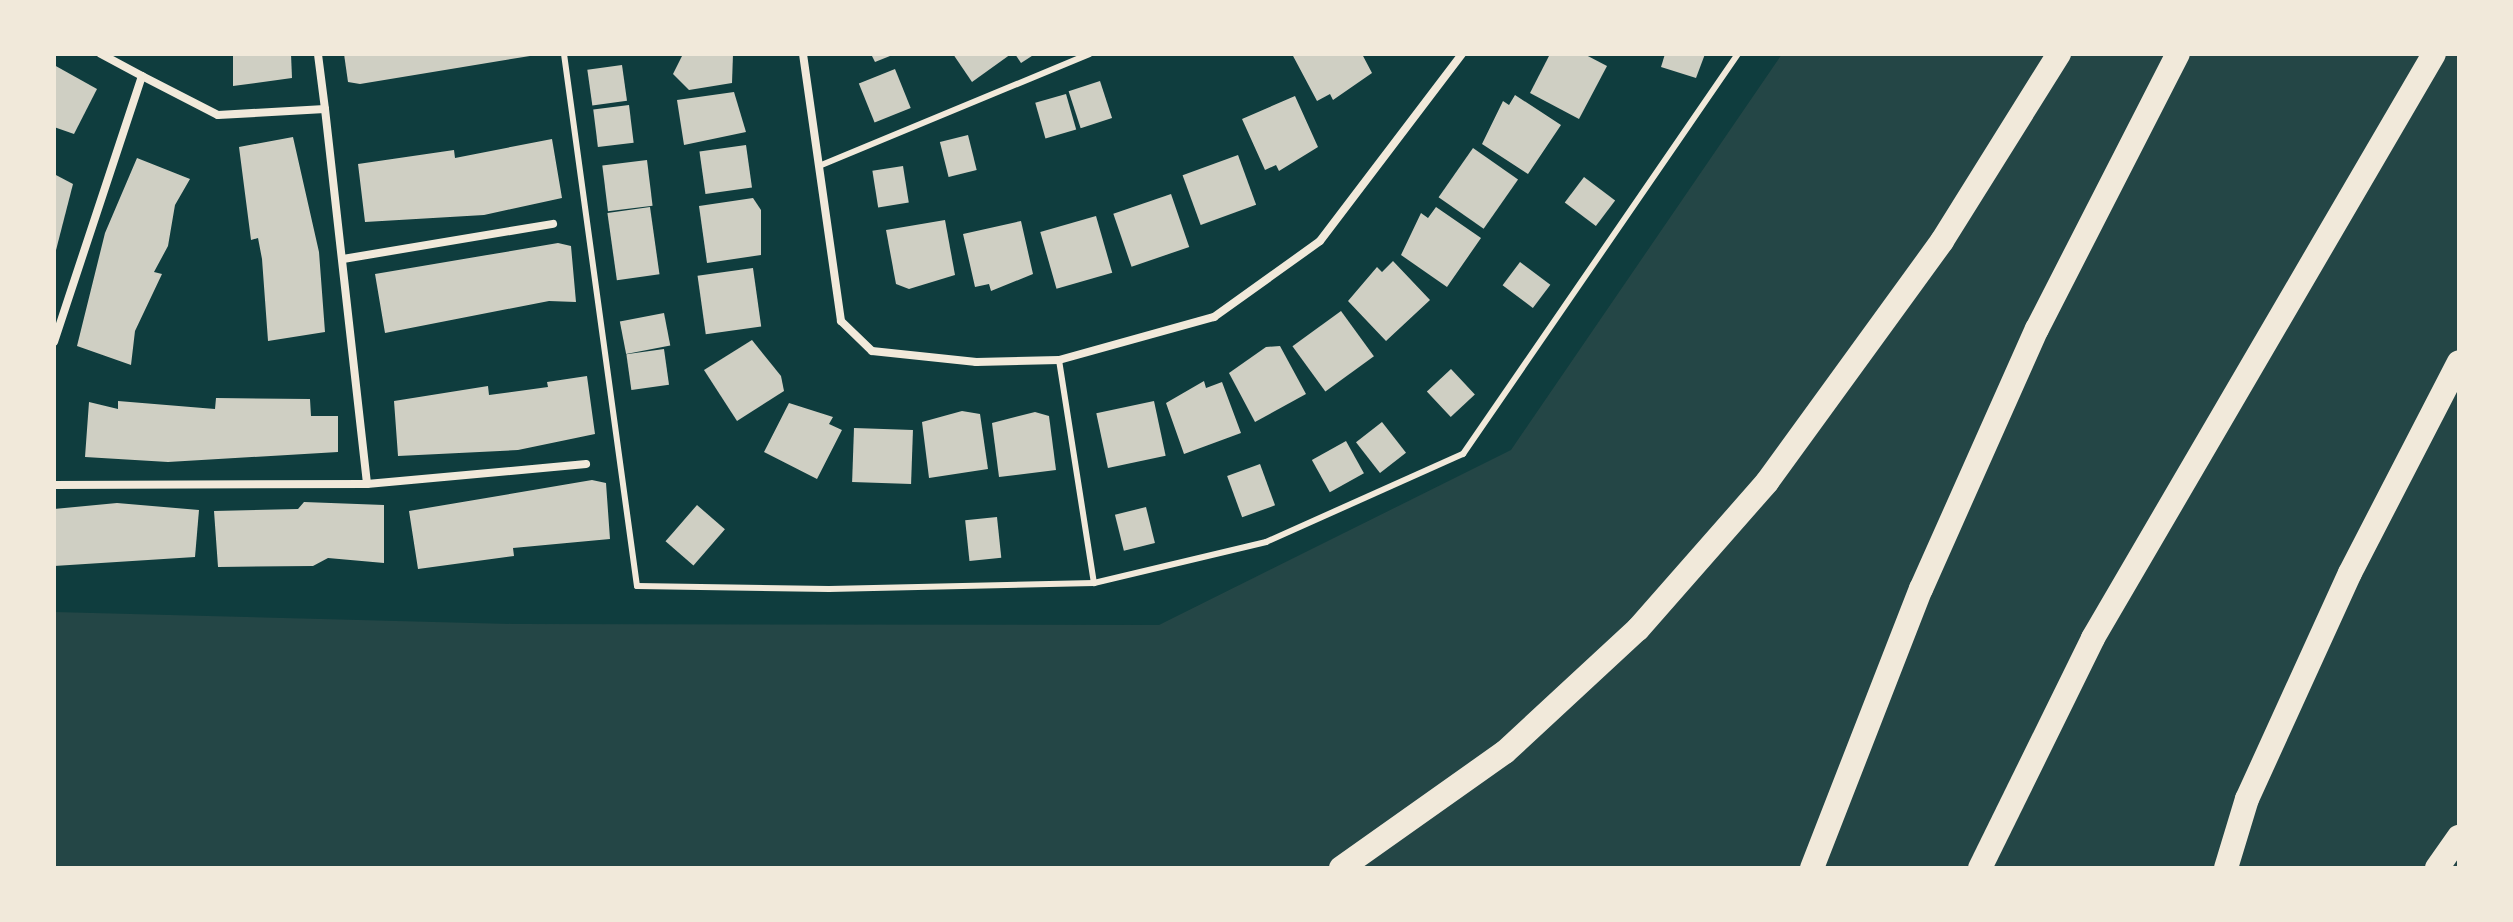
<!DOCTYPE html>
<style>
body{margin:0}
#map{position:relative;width:2513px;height:922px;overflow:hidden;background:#0f3d3e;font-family:"IBM Plex Sans",sans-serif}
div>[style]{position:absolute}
.green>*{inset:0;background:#244646}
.building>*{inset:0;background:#cfcfc3;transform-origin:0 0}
.service>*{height:6px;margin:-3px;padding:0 3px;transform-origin:3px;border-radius:3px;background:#f1e9da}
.minor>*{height:8px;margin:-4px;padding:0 4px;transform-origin:4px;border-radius:4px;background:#f1e9da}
.motorway>*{height:24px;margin:-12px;padding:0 12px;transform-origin:12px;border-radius:12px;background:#f1e9da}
span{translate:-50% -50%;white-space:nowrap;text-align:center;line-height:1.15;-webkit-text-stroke:7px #f1e9da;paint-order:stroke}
.frame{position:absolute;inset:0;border:56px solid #f1e9da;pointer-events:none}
</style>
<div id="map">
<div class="green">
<i style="clip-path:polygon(1782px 54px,2459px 54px,2459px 868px,54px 868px,54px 612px,514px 624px,1159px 625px,1511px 450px)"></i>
</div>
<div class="building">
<i style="clip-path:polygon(233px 54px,291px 54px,292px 78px,233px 86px)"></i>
<i style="clip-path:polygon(344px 54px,530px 54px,530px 56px,360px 84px,348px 82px)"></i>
<i style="clip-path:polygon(683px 54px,733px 54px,732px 83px,689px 90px,673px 74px)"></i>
<i style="clip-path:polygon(871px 54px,895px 54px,875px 62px)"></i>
<i style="clip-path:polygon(953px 54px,1011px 54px,972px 82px)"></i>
<i style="clip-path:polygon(1015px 54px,1035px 54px,1021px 63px)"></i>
<i style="clip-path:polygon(1292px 54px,1362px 54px,1372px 73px,1333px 100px,1330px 94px,1317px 101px)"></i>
<i style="clip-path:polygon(1550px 54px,1584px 54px,1607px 66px,1579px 119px,1530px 93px)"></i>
<i style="clip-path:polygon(1665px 54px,1705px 54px,1696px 78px,1661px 67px)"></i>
<i style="clip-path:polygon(54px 65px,97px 89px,74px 134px,54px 127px)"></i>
<i style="left:622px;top:65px;width:36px;height:35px;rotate:82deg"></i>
<i style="left:895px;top:69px;width:42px;height:39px;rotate:68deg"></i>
<i style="left:1100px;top:81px;width:39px;height:33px;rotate:72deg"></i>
<i style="clip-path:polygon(734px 92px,746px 132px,684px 145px,677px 100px)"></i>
<i style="left:1066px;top:94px;width:37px;height:32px;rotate:74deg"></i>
<i style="clip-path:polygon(1515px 95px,1561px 125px,1528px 174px,1482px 144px,1503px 101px,1509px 105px)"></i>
<i style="clip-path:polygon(1295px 96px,1318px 147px,1279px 171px,1276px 165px,1265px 170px,1242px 119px)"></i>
<i style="left:629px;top:105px;width:38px;height:36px;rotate:83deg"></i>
<i style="left:968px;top:135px;width:36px;height:29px;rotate:76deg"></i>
<i style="clip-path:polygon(293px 137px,319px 252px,325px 332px,268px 341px,262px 259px,258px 238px,251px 240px,239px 147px)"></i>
<i style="clip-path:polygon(552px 139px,562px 198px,484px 215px,365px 222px,358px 164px,454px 150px,455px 158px)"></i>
<i style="left:746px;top:145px;width:43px;height:47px;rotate:82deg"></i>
<i style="left:1473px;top:148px;width:55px;height:60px;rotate:35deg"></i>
<i style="left:1238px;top:155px;width:53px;height:59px;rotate:70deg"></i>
<i style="clip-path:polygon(137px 158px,190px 179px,175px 205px,168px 246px,154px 272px,162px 274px,135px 331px,131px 365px,77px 346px,105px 233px)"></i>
<i style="left:647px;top:160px;width:46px;height:45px;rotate:83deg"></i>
<i style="left:903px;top:166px;width:37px;height:31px;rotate:81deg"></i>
<i style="clip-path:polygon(54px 174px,73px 184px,55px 254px,54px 254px)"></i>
<i style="left:1584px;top:177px;width:39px;height:32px;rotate:37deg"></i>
<i style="left:1171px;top:194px;width:56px;height:61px;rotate:71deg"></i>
<i style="clip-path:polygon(753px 198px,761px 210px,761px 255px,707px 263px,699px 206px)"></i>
<i style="left:650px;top:207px;width:68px;height:43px;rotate:82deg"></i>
<i style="clip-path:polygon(1436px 207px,1481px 238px,1447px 287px,1401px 255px,1421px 213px,1428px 218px)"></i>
<i style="left:1096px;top:216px;width:59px;height:58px;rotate:74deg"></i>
<i style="clip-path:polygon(945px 220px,955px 275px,909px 289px,896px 284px,886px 230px)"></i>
<i style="clip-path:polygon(1021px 221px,1033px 274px,991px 291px,989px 284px,975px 287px,963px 234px)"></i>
<i style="clip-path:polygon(558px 243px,571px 246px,576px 302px,549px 301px,385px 333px,375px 274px)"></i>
<i style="clip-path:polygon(1393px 261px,1430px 300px,1386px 341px,1348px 301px,1377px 267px,1382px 272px)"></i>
<i style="left:1520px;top:262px;width:38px;height:29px;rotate:37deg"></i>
<i style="left:753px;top:268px;width:59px;height:56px;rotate:82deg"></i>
<i style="left:1341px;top:311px;width:56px;height:60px;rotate:54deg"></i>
<i style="left:664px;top:313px;width:33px;height:45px;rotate:79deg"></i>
<i style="clip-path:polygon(752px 340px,781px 376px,784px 391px,737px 421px,704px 370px)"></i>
<i style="clip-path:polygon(1280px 346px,1306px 394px,1255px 422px,1229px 373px,1266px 347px)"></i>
<i style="left:664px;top:349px;width:36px;height:38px;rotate:82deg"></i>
<i style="left:1451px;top:369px;width:35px;height:33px;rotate:47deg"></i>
<i style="clip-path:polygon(587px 376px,595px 434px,518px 450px,398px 456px,394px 401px,488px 386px,489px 395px,548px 387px,547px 382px)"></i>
<i style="clip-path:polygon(1204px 381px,1206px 388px,1222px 382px,1241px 433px,1184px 454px,1166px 403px)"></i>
<i style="clip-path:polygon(216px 398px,310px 399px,311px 416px,338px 416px,338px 452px,168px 462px,85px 457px,89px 402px,118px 409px,118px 401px,215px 409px)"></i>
<i style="left:1154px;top:401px;width:56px;height:59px;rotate:78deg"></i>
<i style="clip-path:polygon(789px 403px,833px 417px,829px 424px,842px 430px,817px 479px,764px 452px)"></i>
<i style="clip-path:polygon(962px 411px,980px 414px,988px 469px,929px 478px,922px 422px)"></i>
<i style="clip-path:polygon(1035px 412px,1049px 416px,1056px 470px,999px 477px,992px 423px)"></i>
<i style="left:1382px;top:422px;width:39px;height:33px;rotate:52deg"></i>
<i style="left:854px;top:428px;width:59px;height:54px;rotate:2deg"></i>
<i style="left:1346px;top:441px;width:37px;height:39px;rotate:61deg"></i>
<i style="left:1260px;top:464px;width:44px;height:35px;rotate:70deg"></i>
<i style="clip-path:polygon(592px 480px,606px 483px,610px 539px,513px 548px,514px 556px,418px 569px,409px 511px)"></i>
<i style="clip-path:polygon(304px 502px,384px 505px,384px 563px,328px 558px,313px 566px,218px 567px,214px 511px,298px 509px)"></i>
<i style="clip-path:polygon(117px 503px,199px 510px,195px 557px,54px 566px,54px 509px)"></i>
<i style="left:697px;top:505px;width:37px;height:48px;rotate:41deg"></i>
<i style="left:1146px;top:507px;width:37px;height:32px;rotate:76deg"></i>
<i style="left:997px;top:517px;width:41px;height:32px;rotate:84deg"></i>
</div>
<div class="service">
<i style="left:564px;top:54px;width:537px;rotate:82.19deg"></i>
<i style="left:637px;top:586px;width:192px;rotate:0.9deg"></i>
<i style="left:829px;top:589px;width:265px;rotate:-1.3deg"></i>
<i style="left:1094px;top:583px;width:177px;rotate:-13.4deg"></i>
<i style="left:1266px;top:542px;width:216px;rotate:-24.1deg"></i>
<i style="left:1463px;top:454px;width:485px;rotate:-55.5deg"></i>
<i style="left:819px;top:166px;width:293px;rotate:-22.5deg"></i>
<i style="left:1059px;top:360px;width:226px;rotate:81.1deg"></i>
</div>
<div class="minor">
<i style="left:803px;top:54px;width:270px;rotate:81.9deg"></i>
<i style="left:841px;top:321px;width:43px;rotate:44.1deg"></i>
<i style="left:872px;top:351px;width:105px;rotate:6deg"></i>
<i style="left:976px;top:362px;width:83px;rotate:-1.4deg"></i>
<i style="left:1059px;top:360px;width:161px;rotate:-15.5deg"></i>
<i style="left:1214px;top:317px;width:130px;rotate:-35.6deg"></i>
<i style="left:1320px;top:241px;width:235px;rotate:-52.8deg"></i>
<i style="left:142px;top:76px;width:85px;rotate:27.2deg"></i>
<i style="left:218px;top:115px;width:107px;rotate:-3.2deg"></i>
<i style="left:325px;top:109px;width:55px;rotate:-97.3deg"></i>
<i style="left:325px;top:109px;width:377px;rotate:83.6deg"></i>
<i style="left:343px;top:259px;width:213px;rotate:-9.5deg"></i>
<i style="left:54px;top:342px;width:280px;rotate:-71.7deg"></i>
<i style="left:142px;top:76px;width:47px;rotate:-151.8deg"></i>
<i style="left:54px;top:485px;width:313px;rotate:-0.2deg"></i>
<i style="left:367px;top:484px;width:220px;rotate:-5.2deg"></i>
</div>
<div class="motorway">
<i style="left:1341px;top:868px;width:201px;rotate:-35.3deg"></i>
<i style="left:1505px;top:752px;width:181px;rotate:-42.8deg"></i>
<i style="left:1638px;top:629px;width:196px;rotate:-48.7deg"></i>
<i style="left:1767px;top:482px;width:298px;rotate:-54deg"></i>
<i style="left:1942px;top:241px;width:221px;rotate:-58deg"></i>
<i style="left:1812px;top:868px;width:300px;rotate:-68.7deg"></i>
<i style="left:1921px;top:589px;width:285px;rotate:-66deg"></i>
<i style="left:2037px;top:329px;width:309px;rotate:-62.9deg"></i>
<i style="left:1980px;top:868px;width:256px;rotate:-63.8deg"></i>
<i style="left:2093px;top:638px;width:676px;rotate:-59.72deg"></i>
<i style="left:2226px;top:868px;width:72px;rotate:-73.1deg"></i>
<i style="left:2247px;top:799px;width:248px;rotate:-65.5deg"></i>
<i style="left:2350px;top:573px;width:237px;rotate:-62.7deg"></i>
<i style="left:2437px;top:868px;width:38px;rotate:-55deg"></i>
</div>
<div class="frame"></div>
</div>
